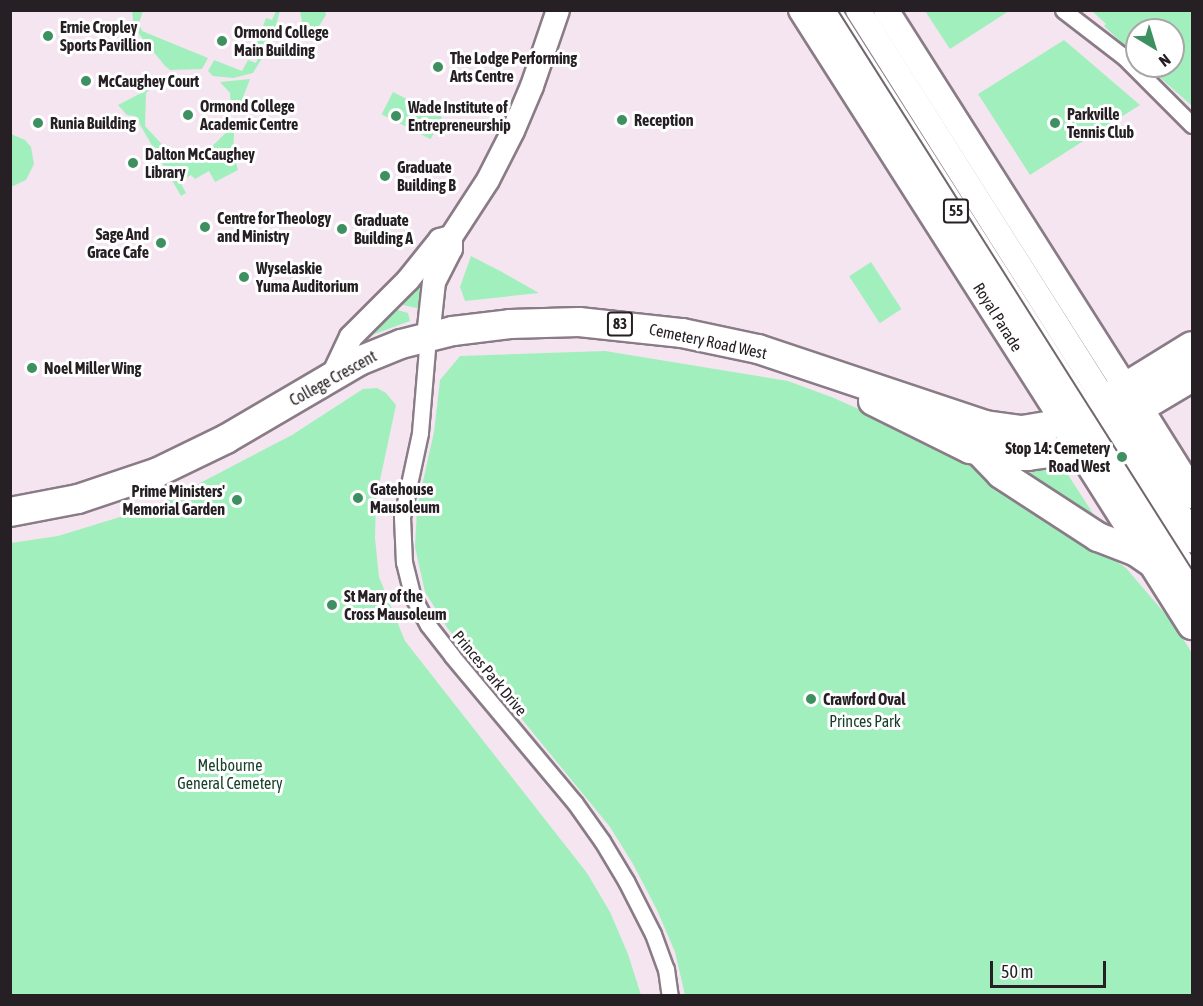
<!DOCTYPE html>
<style>
body{margin:0}
#map{position:relative;width:1203px;height:1006px;overflow:hidden;background:#f5e5f1;font-family:"Asap Condensed",sans-serif}
div>[style]{position:absolute}
.green>*{inset:0;background:#a2efbe;transform-origin:0 0}
.roads{filter:drop-shadow(2px 0 #8a7c87) drop-shadow(-2px 0 #8a7c87) drop-shadow(0 2px #8a7c87) drop-shadow(0 -2px #8a7c87)}
.street>*{height:15px;margin:-7.5px;padding:0 7.5px;transform-origin:7.5px;border-radius:7.5px;background:#fff}
.secondary>*{height:22px;margin:-11px;padding:0 11px;transform-origin:11px;border-radius:11px;background:#fff}
.primary>*{height:24px;margin:-12px;padding:0 12px;transform-origin:12px;border-radius:12px;background:#fff}
.highway>*{height:28px;margin:-14px;padding:0 14px;transform-origin:14px;border-radius:14px;background:#fff}
.tram>*{height:1.5px;margin:-0.75px;padding:0 0.75px;transform-origin:0.75px;border-radius:0.75px;background:#71676e}
.dots>*{width:16px;height:16px;translate:-50% -50%;box-sizing:border-box;border:3px solid #fff;border-radius:50%}
span{translate:-50% -50%;white-space:nowrap;text-align:center;line-height:1.15;-webkit-text-stroke:6px #fff;paint-order:stroke}
.shield-label span{padding:2px 4px;background:#fff;border:2px solid;border-radius:4px;-webkit-text-stroke-width:0}
.shield-label{font-size:15px;color:#262024;font-weight:700}
.poi-label{font-size:16px;color:#262024;font-weight:700}
.left{translate:0 -50%;text-align:left}
.right{translate:-100% -50%;text-align:right}
.street-label{font-size:16px;color:#262024}
.park-label{font-size:16px;color:#17412a}
.frame{position:absolute;inset:0;border:12px solid #262024;pointer-events:none}
.north{position:absolute;left:1125px;top:18px;width:60px;height:60px;box-sizing:border-box;background:#fff;border:2px solid #a8a6a7;border-radius:50%;rotate:142deg;font-size:16px;font-weight:700;line-height:24px;text-align:center;color:#262024}
.north::after{content:'';display:block;margin:auto;width:21px;height:27px;background:#3e9061;clip-path:polygon(50% 0,100% 100%,50% 72%,0 100%)}
.scale{position:absolute;left:990px;top:961px;width:116px;height:27px;box-sizing:border-box;border:3px solid #262024;border-top:0;padding-left:8px;font-size:18px;line-height:21px;white-space:nowrap;color:#262024;-webkit-text-stroke:4px #fff;paint-order:stroke}
</style>
<div id="map">
<div class="green">
<i style="clip-path:polygon(300px 10px,325px 11px,326px 15px,319px 26px,310px 28px,302px 24px)"></i>
<i style="clip-path:polygon(132px 11px,143px 11px,139px 23px,142px 31px,208px 58px,202px 69px,170px 70px,165px 66px,134px 28px)"></i>
<i style="clip-path:polygon(276px 11px,280px 11px,275px 28px,264px 55px,253px 73px,233px 78px,213px 76px,208px 71px,214px 60px,242px 71px,248px 60px,256px 63px,262px 48px,256px 45px,266px 18px,272px 20px)"></i>
<i style="clip-path:polygon(925px 11px,1009px 11px,950px 49px)"></i>
<i style="clip-path:polygon(1092px 11px,1192px 11px,1192px 106px,1147px 66px,1173px 66px,1173px 30px,1137px 30px,1137px 57px,1104px 26px,1106px 24px)"></i>
<i style="clip-path:polygon(1064px 40px,1140px 105px,1030px 175px,978px 94px)"></i>
<i style="clip-path:polygon(250px 79px,239px 108px,231px 108px,230px 93px,220px 82px)"></i>
<i style="clip-path:polygon(153px 87px,146px 93px,145px 126px,170px 153px,206px 152px,231px 128px,231px 121px,235px 118px,233px 152px,238px 170px,215px 182px,209px 171px,195px 179px,191px 175px,180px 182px,186px 193px,181px 196px,135px 116px,127px 115px,118px 105px)"></i>
<i style="left:393px;top:92px;width:55px;height:25px;rotate:27deg"></i>
<i style="clip-path:polygon(11px 134px,25px 140px,31px 147px,34px 164px,26px 180px,11px 187px)"></i>
<i style="clip-path:polygon(435px 256px,421px 309px,394px 303px)"></i>
<i style="clip-path:polygon(471px 256px,502px 272px,539px 293px,465px 301px,460px 287px)"></i>
<i style="left:871px;top:262px;width:56px;height:26px;rotate:57deg"></i>
<i style="clip-path:polygon(391px 308px,408px 313px,410px 321px,358px 340px)"></i>
<i style="clip-path:polygon(605px 351px,788px 381px,834px 398px,963px 456px,1126px 568px,1173px 623px,1192px 653px,1192px 995px,685px 995px,675px 952px,657px 910px,633px 864px,610px 827px,448px 629px,425px 592px,415px 547px,417px 508px,434px 432px,440px 380px,460px 356px)"></i>
<i style="clip-path:polygon(377px 388px,386px 393px,396px 405px,376px 499px,375px 538px,379px 577px,405px 641px,587px 873px,610px 912px,628px 954px,641px 995px,11px 995px,11px 543px,58px 536px,156px 506px,292px 435px,363px 389px)"></i>
<i style="clip-path:polygon(1061px 464px,1105px 532px,1004px 465px)"></i>
</div>
<div class="roads">
<div class="street">
<i style="left:1063px;top:10px;width:77px;rotate:37.6deg"></i>
<i style="left:1124px;top:57px;width:96px;rotate:45deg"></i>
<i style="left:428px;top:337px;width:96px;rotate:94.8deg"></i>
<i style="left:420px;top:433px;width:86px;rotate:102.1deg"></i>
<i style="left:402px;top:517px;width:45px;rotate:87.5deg"></i>
<i style="left:404px;top:562px;width:34px;rotate:76deg"></i>
<i style="left:412px;top:595px;width:34px;rotate:62deg"></i>
<i style="left:428px;top:625px;width:39px;rotate:52deg"></i>
<i style="left:452px;top:656px;width:192px;rotate:50.1deg"></i>
<i style="left:575px;top:803px;width:47px;rotate:54.6deg"></i>
<i style="left:602px;top:841px;width:47px;rotate:59deg"></i>
<i style="left:626px;top:881px;width:59px;rotate:63deg"></i>
<i style="left:653px;top:934px;width:37px;rotate:70deg"></i>
<i style="left:666px;top:969px;width:27px;rotate:82deg"></i>
</div>
<div class="secondary">
<i style="left:428px;top:337px;width:55px;rotate:-83.8deg"></i>
<i style="left:434px;top:282px;width:37px;rotate:-63deg"></i>
<i style="left:451px;top:249px;width:12px;rotate:-90deg"></i>
<i style="left:451px;top:237px;width:68px;rotate:-57deg"></i>
<i style="left:488px;top:180px;width:55px;rotate:-63deg"></i>
<i style="left:513px;top:131px;width:49px;rotate:-67.1deg"></i>
<i style="left:532px;top:86px;width:80px;rotate:-71.1deg"></i>
<i style="left:333px;top:375px;width:42px;rotate:-64.7deg"></i>
<i style="left:351px;top:337px;width:81px;rotate:-45deg"></i>
<i style="left:408px;top:280px;width:51px;rotate:-51.3deg"></i>
<i style="left:440px;top:240px;width:11px;rotate:-15deg"></i>
</div>
<div class="primary">
<i style="left:801px;top:10px;width:486px;rotate:57.5deg"></i>
<i style="left:828px;top:10px;width:475px;rotate:57.5deg"></i>
<i style="left:858px;top:10px;width:462px;rotate:57.7deg"></i>
<i style="left:886px;top:10px;width:448px;rotate:57.6deg"></i>
</div>
<div class="highway">
<i style="left:1130px;top:395px;width:117px;rotate:57.9deg"></i>
<i style="left:873px;top:401px;width:108px;rotate:26.3deg"></i>
<i style="left:970px;top:449px;width:40px;rotate:10deg"></i>
<i style="left:1009px;top:456px;width:19px"></i>
<i style="left:1028px;top:456px;width:37px;rotate:-8deg"></i>
<i style="left:1065px;top:451px;width:14px;rotate:-25deg"></i>
<i style="left:1078px;top:445px;width:133px;rotate:-30.8deg"></i>
<i style="left:1110px;top:407px;width:155px;rotate:58deg"></i>
<i style="left:1088px;top:418px;width:195px;rotate:57.8deg"></i>
<i style="left:1068px;top:429px;width:232px;rotate:57.7deg"></i>
<i style="left:980px;top:452px;width:30px;rotate:46deg"></i>
<i style="left:1001px;top:474px;width:116px;rotate:33deg"></i>
<i style="left:1098px;top:537px;width:40px;rotate:21deg"></i>
<i style="left:1135px;top:551px;width:19px;rotate:35deg"></i>
<i style="left:10px;top:512px;width:69px;rotate:-10.8deg"></i>
<i style="left:78px;top:499px;width:84px;rotate:-18.6deg"></i>
<i style="left:158px;top:472px;width:76px;rotate:-25.9deg"></i>
<i style="left:226px;top:439px;width:154px;rotate:-30.4deg"></i>
<i style="left:359px;top:361px;width:45px;rotate:-22deg"></i>
<i style="left:401px;top:344px;width:54px;rotate:-14deg"></i>
<i style="left:453px;top:331px;width:57px;rotate:-7deg"></i>
<i style="left:510px;top:324px;width:69px;rotate:-1.7deg"></i>
<i style="left:579px;top:322px;width:104px;rotate:6.1deg"></i>
<i style="left:682px;top:333px;width:78px;rotate:11.9deg"></i>
<i style="left:758px;top:349px;width:239px;rotate:18.5deg"></i>
<i style="left:985px;top:425px;width:37px;rotate:8deg"></i>
<i style="left:1022px;top:430px;width:26px;rotate:-9deg"></i>
<i style="left:1048px;top:426px;width:55px;rotate:-23.7deg"></i>
<i style="left:1098px;top:404px;width:110px;rotate:-31.7deg"></i>
</div>
</div>
<div class="tram">
<i style="left:838px;top:10px;width:662px;rotate:57.65deg"></i>
</div>
<div class="dots">
<i style="left:48px;top:36px;background:#3e9061"></i>
<i style="left:222px;top:41px;background:#3e9061"></i>
<i style="left:438px;top:67px;background:#3e9061"></i>
<i style="left:86px;top:81px;background:#3e9061"></i>
<i style="left:188px;top:115px;background:#3e9061"></i>
<i style="left:396px;top:116px;background:#3e9061"></i>
<i style="left:622px;top:120px;background:#3e9061"></i>
<i style="left:38px;top:123px;background:#3e9061"></i>
<i style="left:1055px;top:123px;background:#3e9061"></i>
<i style="left:133px;top:163px;background:#3e9061"></i>
<i style="left:385px;top:176px;background:#3e9061"></i>
<i style="left:205px;top:227px;background:#3e9061"></i>
<i style="left:342px;top:229px;background:#3e9061"></i>
<i style="left:161px;top:243px;background:#3e9061"></i>
<i style="left:244px;top:277px;background:#3e9061"></i>
<i style="left:32px;top:368px;background:#3e9061"></i>
<i style="left:1122px;top:457px;background:#3e9061"></i>
<i style="left:358px;top:498px;background:#3e9061"></i>
<i style="left:237px;top:500px;background:#3e9061"></i>
<i style="left:332px;top:605px;background:#3e9061"></i>
<i style="left:811px;top:699px;background:#3e9061"></i>
</div>
<div class="shield-label">
<span style="left:956px;top:211px">55</span>
<span style="left:620px;top:324px">83</span>
</div>
<div class="poi-label">
<span class="left" style="left:60px;top:36px">Ernie Cropley<br>Sports Pavillion</span>
<span class="left" style="left:234px;top:41px">Ormond College<br>Main Building</span>
<span class="left" style="left:450px;top:67px">The Lodge Performing<br>Arts Centre</span>
<span class="left" style="left:98px;top:81px">McCaughey Court</span>
<span class="left" style="left:200px;top:115px">Ormond College<br>Academic Centre</span>
<span class="left" style="left:408px;top:116px">Wade Institute of<br>Entrepreneurship</span>
<span class="left" style="left:1067px;top:123px">Parkville<br>Tennis Club</span>
<span class="left" style="left:634px;top:120px">Reception</span>
<span class="left" style="left:50px;top:123px">Runia Building</span>
<span class="left" style="left:145px;top:163px">Dalton McCaughey<br>Library</span>
<span class="left" style="left:397px;top:176px">Graduate<br>Building B</span>
<span class="left" style="left:217px;top:227px">Centre for Theology<br>and Ministry</span>
<span class="left" style="left:354px;top:229px">Graduate<br>Building A</span>
<span class="right" style="left:149px;top:243px">Sage And<br>Grace Cafe</span>
<span class="left" style="left:256px;top:277px">Wyselaskie<br>Yuma Auditorium</span>
<span class="left" style="left:44px;top:368px">Noel Miller Wing</span>
<span class="right" style="left:1110px;top:457px">Stop 14: Cemetery<br>Road West</span>
<span class="left" style="left:370px;top:498px">Gatehouse<br>Mausoleum</span>
<span class="right" style="left:225px;top:500px">Prime Ministers'<br>Memorial Garden</span>
<span class="left" style="left:344px;top:605px">St Mary of the<br>Cross Mausoleum</span>
<span class="left" style="left:823px;top:699px">Crawford Oval</span>
</div>
<div class="street-label">
<span style="left:998px;top:317px;rotate:58deg">Royal Parade</span>
<span style="left:708px;top:341px;rotate:12deg">Cemetery Road West</span>
<span style="left:333px;top:378px;rotate:-29deg">College Crescent</span>
<span style="left:490px;top:673px;rotate:50deg">Princes Park Drive</span>
</div>
<div class="park-label">
<span style="left:865px;top:721px">Princes Park</span>
<span style="left:230px;top:774px">Melbourne<br>General Cemetery</span>
</div>
<div class="frame"></div>
<div class="north">N</div>
<div class="scale">50 m</div>
</div>
